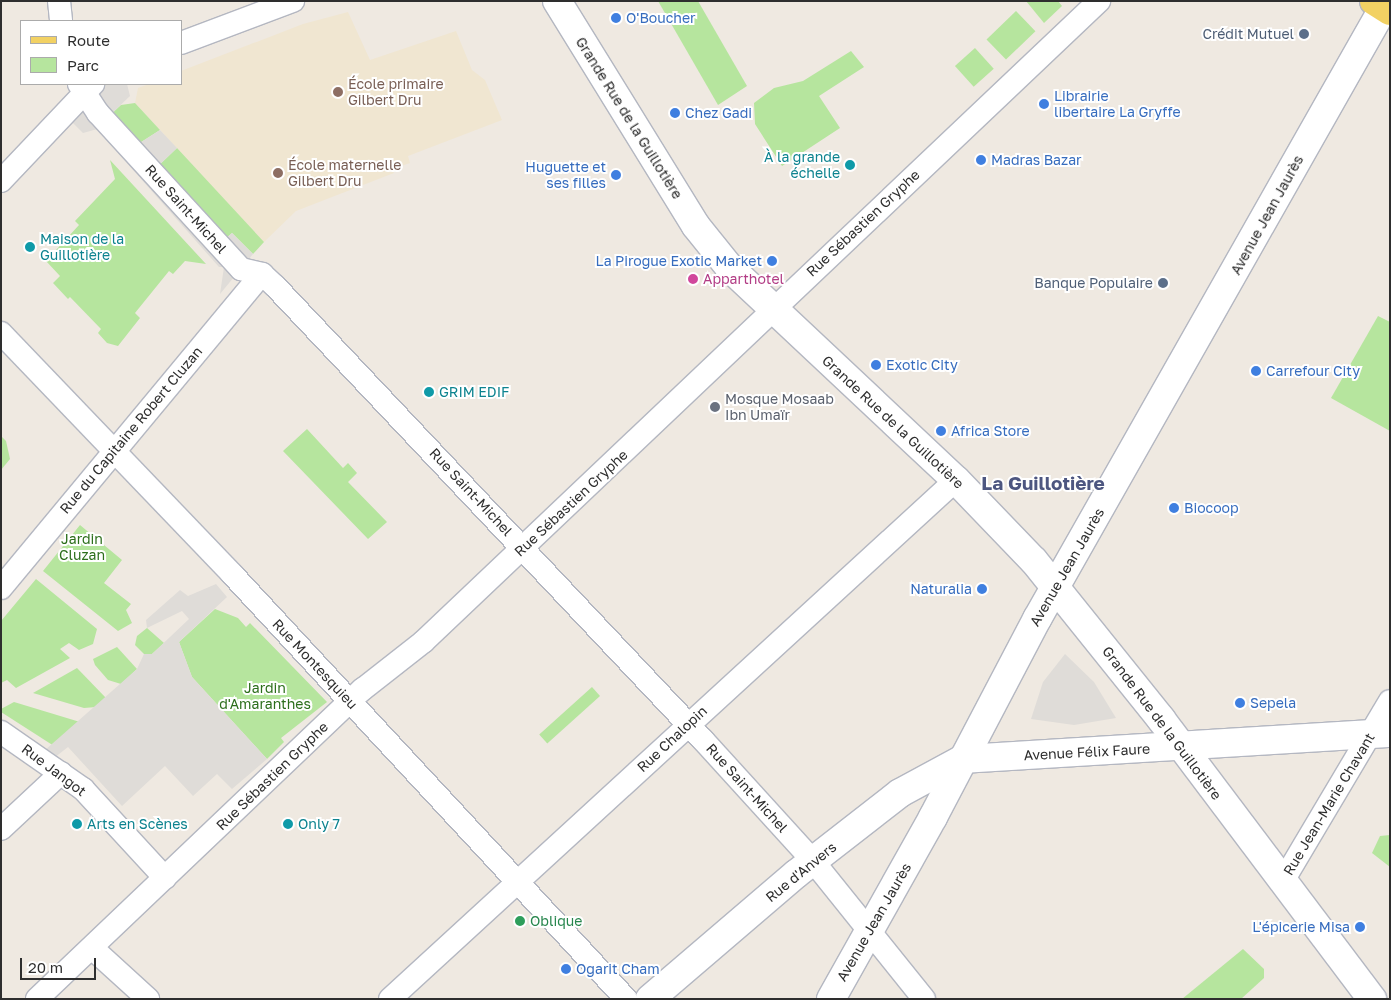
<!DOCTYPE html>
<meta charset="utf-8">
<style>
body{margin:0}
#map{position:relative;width:1391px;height:1000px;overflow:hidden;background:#efe9e1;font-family:"Golos Text",sans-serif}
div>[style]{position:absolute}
.education>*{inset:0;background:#f0e6d1}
.green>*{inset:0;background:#b6e59e;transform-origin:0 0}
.plaza>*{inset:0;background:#dfdcd8}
.roads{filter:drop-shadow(1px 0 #b4b7c1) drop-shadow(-1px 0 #b4b7c1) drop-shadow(0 1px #b4b7c1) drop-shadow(0 -1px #b4b7c1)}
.street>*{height:22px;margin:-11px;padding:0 11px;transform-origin:11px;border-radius:11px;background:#fff}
.secondary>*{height:28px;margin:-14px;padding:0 14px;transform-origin:14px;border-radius:14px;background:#fff}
.primary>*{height:28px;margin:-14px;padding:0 14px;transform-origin:14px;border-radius:14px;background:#f2d163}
.dots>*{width:14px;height:14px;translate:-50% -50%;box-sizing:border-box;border:2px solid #fff;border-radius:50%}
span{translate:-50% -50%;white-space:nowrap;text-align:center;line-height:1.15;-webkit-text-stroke:4px #fff;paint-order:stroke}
.shop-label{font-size:14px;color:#366cbe}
.left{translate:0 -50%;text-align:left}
.right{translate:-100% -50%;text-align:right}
.service-label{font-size:14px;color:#4e5e75}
.education-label{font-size:14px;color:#785e54}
.street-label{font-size:14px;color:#2e2e2e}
.culture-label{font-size:14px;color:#0d838f}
.hotel-label{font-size:14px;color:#b23c85}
.worship-label{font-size:14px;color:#5b616d}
.park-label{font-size:14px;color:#2c6e1b}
.leisure-label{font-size:14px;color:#27864d}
.district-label{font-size:19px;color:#4d5680;font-weight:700}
.frame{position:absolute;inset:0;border:2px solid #2e2e2e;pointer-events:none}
.legend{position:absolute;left:20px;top:20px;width:162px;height:65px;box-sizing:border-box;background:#fff;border:1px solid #ababab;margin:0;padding:6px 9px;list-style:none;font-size:15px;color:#2e2e2e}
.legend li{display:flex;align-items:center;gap:10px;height:25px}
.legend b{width:25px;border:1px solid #ababab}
.scale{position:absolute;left:20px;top:958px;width:76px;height:22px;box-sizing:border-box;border:2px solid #2e2e2e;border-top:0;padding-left:6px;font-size:15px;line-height:18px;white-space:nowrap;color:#2e2e2e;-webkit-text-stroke:4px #fff;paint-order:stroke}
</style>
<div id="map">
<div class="education">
<i style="clip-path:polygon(348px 12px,370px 60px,456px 31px,472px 70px,485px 80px,502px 120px,408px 156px,410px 163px,392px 169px,394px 173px,296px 211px,264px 242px,135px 103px,138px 88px,149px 84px,181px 84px,181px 71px,303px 24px)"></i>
</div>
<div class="green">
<i style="clip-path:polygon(658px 1px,698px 1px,747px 86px,718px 105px)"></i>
<i style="clip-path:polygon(1026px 1px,1058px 1px,1062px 6px,1044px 23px)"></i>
<i style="left:1016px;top:11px;width:28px;height:41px;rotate:46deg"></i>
<i style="left:975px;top:48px;width:28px;height:27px;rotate:48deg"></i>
<i style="clip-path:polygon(851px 51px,864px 67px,819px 96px,840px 128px,782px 166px,755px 124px,754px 103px,774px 88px,803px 81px)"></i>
<i style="clip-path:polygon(135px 103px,160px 130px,135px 146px,108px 117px,121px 105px)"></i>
<i style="clip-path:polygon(177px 148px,264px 242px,253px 254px,232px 233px,222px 242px,155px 169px)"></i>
<i style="clip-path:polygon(110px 160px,206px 264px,185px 261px,173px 274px,169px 271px,135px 313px,140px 318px,118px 346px,107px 343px,98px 333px,101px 329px,70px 297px,68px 299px,53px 283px,60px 276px,46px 261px,79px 225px,75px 221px,115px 179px)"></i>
<i style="clip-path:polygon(1378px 316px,1390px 322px,1390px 431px,1331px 398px)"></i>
<i style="clip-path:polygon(307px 429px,343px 468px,348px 463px,357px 473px,348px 482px,387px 522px,368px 539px,283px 451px)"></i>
<i style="clip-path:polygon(1px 436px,6px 441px,10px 459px,1px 470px)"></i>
<i style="clip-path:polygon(80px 525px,122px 560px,104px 583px,131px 604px,126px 610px,132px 623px,118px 631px,43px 571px)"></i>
<i style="clip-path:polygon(36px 579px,97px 629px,93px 644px,79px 650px,69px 643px,60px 649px,70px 658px,16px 688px,7px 680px,1px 683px,1px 621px)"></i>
<i style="clip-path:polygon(215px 609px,238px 618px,246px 627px,250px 623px,327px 702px,281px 738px,284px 742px,267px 759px,192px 677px,179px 642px)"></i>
<i style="clip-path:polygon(147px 628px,164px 643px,152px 654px,144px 654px,135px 645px,137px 636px)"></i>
<i style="clip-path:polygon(117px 647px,137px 669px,121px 684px,108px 680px,95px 665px,93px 659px)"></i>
<i style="clip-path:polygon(77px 668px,106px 698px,96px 707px,84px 708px,33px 693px)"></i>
<i style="left:592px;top:687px;width:12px;height:71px;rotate:48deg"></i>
<i style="clip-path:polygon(14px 702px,80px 722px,54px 746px,1px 712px,1px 709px)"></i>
<i style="clip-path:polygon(1390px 835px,1390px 867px,1372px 853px,1380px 836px)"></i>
<i style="clip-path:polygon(1243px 949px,1264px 969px,1264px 978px,1241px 999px,1182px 999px)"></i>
</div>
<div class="plaza">
<i style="clip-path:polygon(106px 84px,127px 84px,130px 96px,108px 117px,135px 146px,160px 130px,177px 148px,156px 168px,222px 242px,232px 233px,253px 254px,220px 294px,224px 267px,219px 267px,103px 136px,101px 128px,83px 133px,71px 121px)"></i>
<i style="clip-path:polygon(216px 584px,227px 597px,179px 642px,192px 677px,267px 759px,232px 789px,217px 774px,193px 796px,165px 766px,122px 806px,68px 747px,54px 758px,44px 751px,137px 669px,144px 654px,152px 654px,189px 619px,182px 611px,147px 628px,146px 620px,180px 590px,188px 596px)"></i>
<i style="clip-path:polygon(1065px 654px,1094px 682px,1116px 718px,1074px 725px,1031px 719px,1043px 682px)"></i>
</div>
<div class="roads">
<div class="street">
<i style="left:59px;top:1px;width:20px;rotate:84deg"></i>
<i style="left:181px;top:43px;width:120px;rotate:-20.6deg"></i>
<i style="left:79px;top:84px;width:35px;rotate:57deg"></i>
<i style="left:98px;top:113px;width:212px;rotate:47.5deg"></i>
<i style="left:241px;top:269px;width:22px;rotate:13deg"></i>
<i style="left:262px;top:274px;width:18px;rotate:43deg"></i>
<i style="left:275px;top:286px;width:624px;rotate:46.69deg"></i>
<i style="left:703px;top:740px;width:164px;rotate:47.7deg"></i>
<i style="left:813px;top:861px;width:177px;rotate:51.2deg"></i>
<i style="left:1px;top:181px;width:134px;rotate:-46.5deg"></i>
<i style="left:1px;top:333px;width:334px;rotate:46.2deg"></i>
<i style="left:232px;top:574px;width:580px;rotate:47.17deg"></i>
<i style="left:1px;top:588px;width:408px;rotate:-50.3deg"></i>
<i style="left:1px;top:732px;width:100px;rotate:34.8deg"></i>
<i style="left:83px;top:789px;width:121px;rotate:47.3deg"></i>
<i style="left:1px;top:829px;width:82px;rotate:-43deg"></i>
<i style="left:1283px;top:881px;width:209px;rotate:-59.3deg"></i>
<i style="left:92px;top:948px;width:76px;rotate:42.3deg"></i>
<i style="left:37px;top:999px;width:450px;rotate:-43.6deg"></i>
<i style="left:363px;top:689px;width:76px;rotate:-38.1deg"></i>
<i style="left:423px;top:642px;width:932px;rotate:-43.48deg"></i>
<i style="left:390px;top:999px;width:768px;rotate:-42.52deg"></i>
</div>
<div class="secondary">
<i style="left:557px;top:1px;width:264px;rotate:58.3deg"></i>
<i style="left:696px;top:226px;width:53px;rotate:51.2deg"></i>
<i style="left:729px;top:267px;width:311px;rotate:43.2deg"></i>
<i style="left:956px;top:480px;width:112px;rotate:46.1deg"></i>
<i style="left:1034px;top:561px;width:203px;rotate:51.2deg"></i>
<i style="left:1161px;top:719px;width:351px;rotate:53deg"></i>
<i style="left:650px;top:999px;width:192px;rotate:-40.6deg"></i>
<i style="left:796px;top:874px;width:132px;rotate:-37.9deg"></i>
<i style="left:900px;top:793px;width:72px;rotate:-28.4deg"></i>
<i style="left:963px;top:759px;width:428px;rotate:-3.5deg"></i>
<i style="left:831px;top:999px;width:209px;rotate:-60.7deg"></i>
<i style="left:933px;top:817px;width:224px;rotate:-62.3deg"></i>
<i style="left:1037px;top:619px;width:704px;rotate:-60.45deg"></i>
<i style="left:1384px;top:7px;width:6px;rotate:-99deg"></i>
</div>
<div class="primary">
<i style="left:1374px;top:1px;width:19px;rotate:32deg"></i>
</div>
</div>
<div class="dots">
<i style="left:616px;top:18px;background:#3f7fe0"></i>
<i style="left:1304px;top:34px;background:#5c6f8a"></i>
<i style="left:338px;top:92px;background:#8d6e63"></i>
<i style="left:1044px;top:104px;background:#3f7fe0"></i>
<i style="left:675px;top:113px;background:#3f7fe0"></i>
<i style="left:981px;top:160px;background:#3f7fe0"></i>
<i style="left:850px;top:165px;background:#0f9aa8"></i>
<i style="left:278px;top:173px;background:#8d6e63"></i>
<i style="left:616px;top:175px;background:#3f7fe0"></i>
<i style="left:30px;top:247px;background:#0f9aa8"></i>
<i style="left:772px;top:261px;background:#3f7fe0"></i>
<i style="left:693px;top:279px;background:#d1479c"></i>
<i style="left:1163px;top:283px;background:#5c6f8a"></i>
<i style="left:876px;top:365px;background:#3f7fe0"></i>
<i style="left:1256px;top:371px;background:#3f7fe0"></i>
<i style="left:429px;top:392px;background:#0f9aa8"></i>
<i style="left:715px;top:407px;background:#6b7280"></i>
<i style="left:941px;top:431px;background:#3f7fe0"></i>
<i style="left:1174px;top:508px;background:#3f7fe0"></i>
<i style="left:982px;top:589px;background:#3f7fe0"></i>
<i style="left:1240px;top:703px;background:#3f7fe0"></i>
<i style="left:77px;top:824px;background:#0f9aa8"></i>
<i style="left:288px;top:824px;background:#0f9aa8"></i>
<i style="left:520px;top:921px;background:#2e9e5b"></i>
<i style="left:1360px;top:927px;background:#3f7fe0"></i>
<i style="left:566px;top:969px;background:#3f7fe0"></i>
</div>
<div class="shop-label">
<span class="left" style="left:626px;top:18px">O'Boucher</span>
<span class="left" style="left:1054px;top:104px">Librairie<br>libertaire La Gryffe</span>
<span class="left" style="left:685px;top:113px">Chez Gadi</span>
<span class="left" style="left:991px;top:160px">Madras Bazar</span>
<span class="right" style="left:606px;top:175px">Huguette et<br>ses filles</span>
<span class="right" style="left:762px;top:261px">La Pirogue Exotic Market</span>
<span class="left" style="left:886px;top:365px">Exotic City</span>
<span class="left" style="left:1266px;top:371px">Carrefour City</span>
<span class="left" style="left:951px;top:431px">Africa Store</span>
<span class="left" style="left:1184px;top:508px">Biocoop</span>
<span class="right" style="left:972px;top:589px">Naturalia</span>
<span class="left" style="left:1250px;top:703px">Sepela</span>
<span class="right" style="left:1350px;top:927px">L'épicerie Misa</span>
<span class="left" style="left:576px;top:969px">Ogarit Cham</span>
</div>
<div class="service-label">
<span class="right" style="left:1294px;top:34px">Crédit Mutuel</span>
<span class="right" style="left:1153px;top:283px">Banque Populaire</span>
</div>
<div class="education-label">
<span class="left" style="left:348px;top:92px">École primaire<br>Gilbert Dru</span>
<span class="left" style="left:288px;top:173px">École maternelle<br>Gilbert Dru</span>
</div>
<div class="street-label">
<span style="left:629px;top:118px;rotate:58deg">Grande Rue de la Guillotière</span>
<span style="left:186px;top:209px;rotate:48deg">Rue Saint-Michel</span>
<span style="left:1267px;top:215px;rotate:-61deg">Avenue Jean Jaurès</span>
<span style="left:863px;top:223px;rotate:-43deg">Rue Sébastien Gryphe</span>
<span style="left:893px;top:422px;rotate:43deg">Grande Rue de la Guillotière</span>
<span style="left:131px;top:430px;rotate:-50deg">Rue du Capitaine Robert Cluzan</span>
<span style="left:471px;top:492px;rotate:47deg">Rue Saint-Michel</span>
<span style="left:571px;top:503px;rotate:-43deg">Rue Sébastien Gryphe</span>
<span style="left:1067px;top:567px;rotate:-60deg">Avenue Jean Jaurès</span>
<span style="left:315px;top:664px;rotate:47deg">Rue Montesquieu</span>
<span style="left:1162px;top:723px;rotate:53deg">Grande Rue de la Guillotière</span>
<span style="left:672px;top:739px;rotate:-43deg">Rue Chalopin</span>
<span style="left:1087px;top:752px;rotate:-3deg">Avenue Félix Faure</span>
<span style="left:54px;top:770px;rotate:37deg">Rue Jangot</span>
<span style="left:272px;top:776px;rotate:-44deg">Rue Sébastien Gryphe</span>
<span style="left:747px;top:788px;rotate:48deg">Rue Saint-Michel</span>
<span style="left:1329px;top:804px;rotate:-59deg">Rue Jean-Marie Chavant</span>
<span style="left:801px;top:872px;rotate:-39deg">Rue d'Anvers</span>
<span style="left:874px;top:922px;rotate:-60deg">Avenue Jean Jaurès</span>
</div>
<div class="culture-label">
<span class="right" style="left:840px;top:165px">À la grande<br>échelle</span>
<span class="left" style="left:40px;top:247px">Maison de la<br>Guillotière</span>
<span class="left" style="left:439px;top:392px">GRIM EDIF</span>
<span class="left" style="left:87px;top:824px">Arts en Scènes</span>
<span class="left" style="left:298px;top:824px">Only 7</span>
</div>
<div class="hotel-label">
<span class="left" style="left:703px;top:279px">Apparthotel</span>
</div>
<div class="worship-label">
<span class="left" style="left:725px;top:407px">Mosque Mosaab<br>Ibn Umaïr</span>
</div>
<div class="park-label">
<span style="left:82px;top:547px">Jardin<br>Cluzan</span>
<span style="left:265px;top:696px">Jardin<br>d'Amaranthes</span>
</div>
<div class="leisure-label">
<span class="left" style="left:530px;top:921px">Oblique</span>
</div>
<div class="district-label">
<span style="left:1043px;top:483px">La Guillotière</span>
</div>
<div class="frame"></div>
<ul class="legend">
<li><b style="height:6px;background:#f2d163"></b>Route</li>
<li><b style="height:14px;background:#b6e59e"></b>Parc</li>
</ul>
<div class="scale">20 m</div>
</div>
